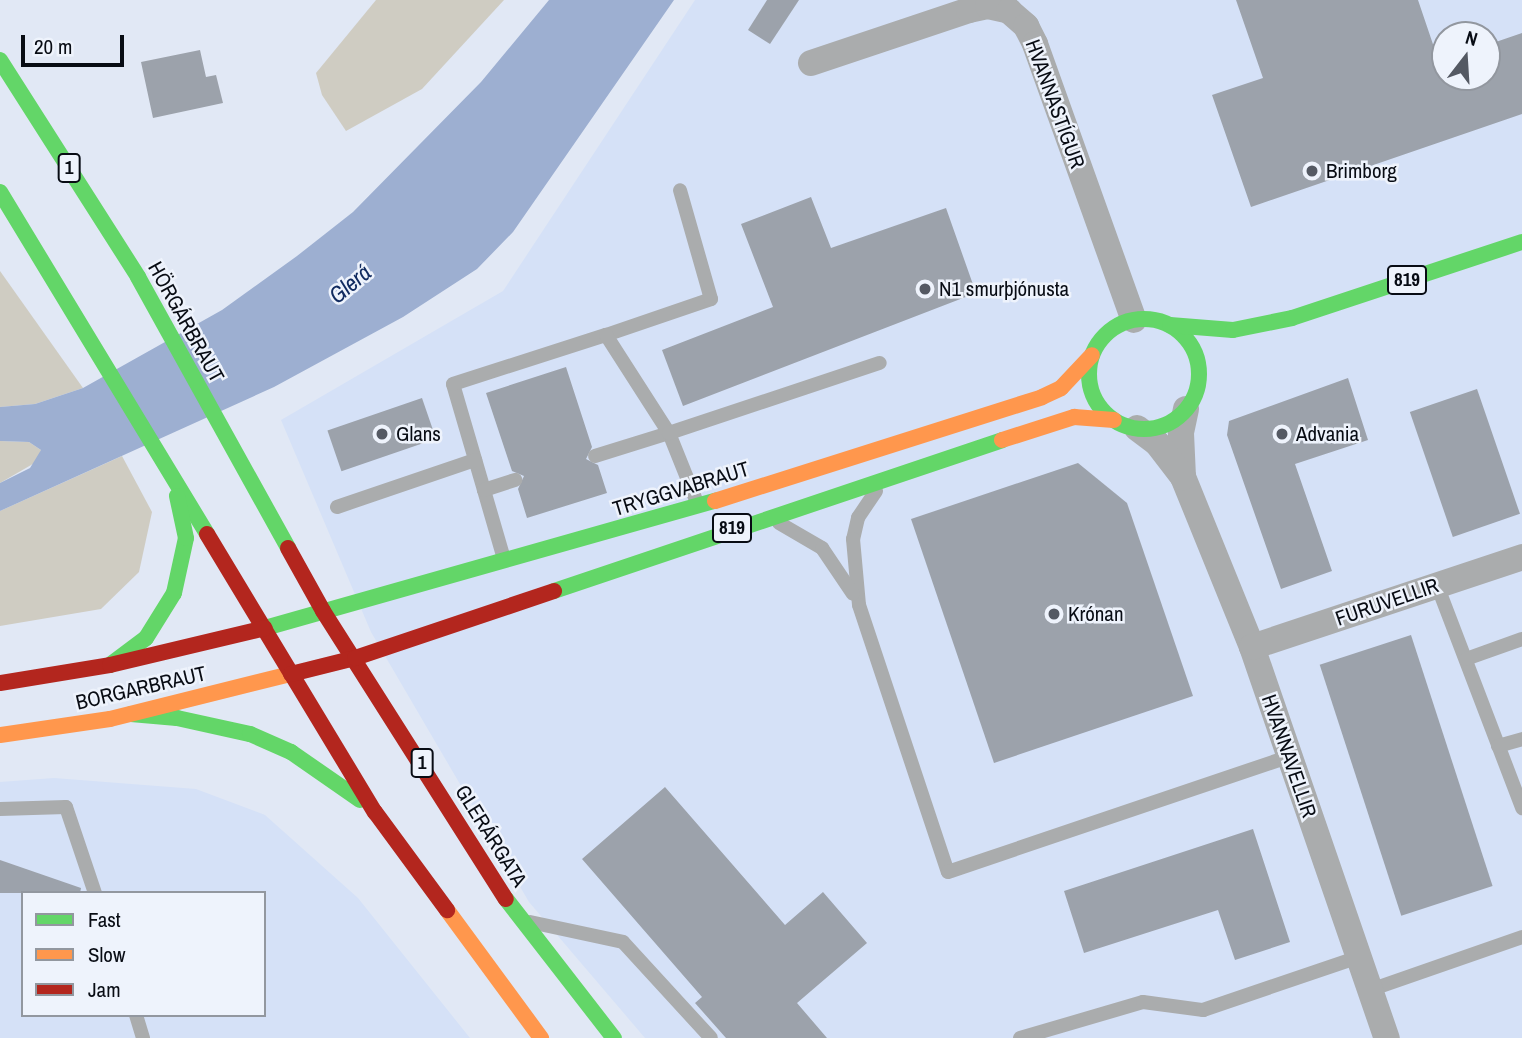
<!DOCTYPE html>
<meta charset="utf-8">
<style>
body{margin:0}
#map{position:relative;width:1522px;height:1038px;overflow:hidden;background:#e1e8f5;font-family:"Archivo Narrow",sans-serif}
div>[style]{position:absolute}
.built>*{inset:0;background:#d5e1f7}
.green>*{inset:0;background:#cfccc2}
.water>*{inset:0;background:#9dafd1}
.building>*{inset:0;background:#9ca2ab;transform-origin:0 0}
.lane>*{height:14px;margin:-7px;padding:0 7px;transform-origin:7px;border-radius:7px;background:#aaacad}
.street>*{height:26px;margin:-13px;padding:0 13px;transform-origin:13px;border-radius:13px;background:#aaacad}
.fast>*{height:16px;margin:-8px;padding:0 8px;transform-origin:8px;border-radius:8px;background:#63d668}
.fast>.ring{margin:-8px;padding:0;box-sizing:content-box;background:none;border:16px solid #63d668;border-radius:50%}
.slow>*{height:16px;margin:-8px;padding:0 8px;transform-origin:8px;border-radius:8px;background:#ff974d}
.jam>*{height:16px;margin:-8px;padding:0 8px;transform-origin:8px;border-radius:8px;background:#b3261e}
.dots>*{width:19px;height:19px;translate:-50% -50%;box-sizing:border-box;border:4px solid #eef3fc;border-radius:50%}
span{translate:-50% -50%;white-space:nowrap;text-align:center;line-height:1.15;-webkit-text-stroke:5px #eef3fc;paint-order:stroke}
.shield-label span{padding:2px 5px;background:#eef3fc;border:2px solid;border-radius:5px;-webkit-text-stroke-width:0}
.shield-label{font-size:19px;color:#080c14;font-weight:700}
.street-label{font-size:21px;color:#080c14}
.poi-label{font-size:21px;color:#080c14}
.left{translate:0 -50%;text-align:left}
.water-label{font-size:23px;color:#112b60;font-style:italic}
.legend{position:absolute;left:21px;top:891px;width:245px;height:126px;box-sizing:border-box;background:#eef3fc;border:2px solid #92979f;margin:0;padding:9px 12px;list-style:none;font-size:21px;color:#080c14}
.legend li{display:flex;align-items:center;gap:14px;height:35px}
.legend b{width:35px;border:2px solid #92979f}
.north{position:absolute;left:1431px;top:21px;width:70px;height:70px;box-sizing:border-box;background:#eef3fc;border:2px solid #92979f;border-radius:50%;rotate:17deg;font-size:19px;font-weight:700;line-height:28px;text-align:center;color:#080c14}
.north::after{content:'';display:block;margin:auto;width:24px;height:32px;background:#545963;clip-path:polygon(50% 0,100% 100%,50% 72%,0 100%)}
.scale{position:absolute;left:21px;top:35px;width:103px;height:32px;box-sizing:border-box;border:4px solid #080c14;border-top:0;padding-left:9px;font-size:21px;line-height:24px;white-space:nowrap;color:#080c14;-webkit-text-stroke:5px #eef3fc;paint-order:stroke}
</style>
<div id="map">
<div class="built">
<i style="clip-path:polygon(evenodd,695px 0,1522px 0,1522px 1038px,645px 1038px,529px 902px,371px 632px,281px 420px,503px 291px,695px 0,1445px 35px,1487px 35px,1487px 77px,1445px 77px,1445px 35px)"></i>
<i style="clip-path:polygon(evenodd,54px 778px,196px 789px,265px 815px,358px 898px,470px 1038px,0 1038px,0 782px,54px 778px,23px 893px,264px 893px,264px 1015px,23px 1015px,23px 893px)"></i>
</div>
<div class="green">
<i style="clip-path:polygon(376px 0,504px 0,422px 89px,346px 131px,322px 95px,316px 73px)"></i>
<i style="clip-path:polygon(0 271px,83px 388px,35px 404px,0 407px)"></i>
<i style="clip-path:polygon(0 441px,29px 442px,41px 450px,38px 461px,0 483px)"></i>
<i style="clip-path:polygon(122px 456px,152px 512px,139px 572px,101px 609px,0 626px,0 511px)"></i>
</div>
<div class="water">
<i style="clip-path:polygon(549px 0,674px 0,513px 232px,477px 269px,403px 317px,274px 387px,0 511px,0 483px,30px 468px,41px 450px,29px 442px,0 441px,0 407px,35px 404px,83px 388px,222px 310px,297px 256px,353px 212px,481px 82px)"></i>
</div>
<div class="building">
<i style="clip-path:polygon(767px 0,799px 0,770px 44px,748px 30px)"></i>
<i style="clip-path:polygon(1236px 0,1418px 0,1439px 62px,1445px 60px,1445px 77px,1487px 77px,1487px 45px,1522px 33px,1522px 114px,1251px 207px,1212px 95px,1263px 78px)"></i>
<i style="clip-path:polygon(200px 50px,206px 77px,216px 75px,223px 103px,153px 118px,141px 62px)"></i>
<i style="clip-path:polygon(811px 197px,831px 248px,946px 208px,976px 293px,683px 406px,662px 350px,773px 307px,741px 224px)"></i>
<i style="clip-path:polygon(566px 367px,592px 447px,586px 459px,598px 465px,607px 493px,527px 518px,518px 489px,524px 476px,512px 471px,486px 393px)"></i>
<i style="clip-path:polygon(1348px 378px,1368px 440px,1295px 464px,1332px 571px,1281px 589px,1227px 435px,1229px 421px)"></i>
<i style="left:1477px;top:389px;width:132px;height:71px;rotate:71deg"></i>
<i style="left:422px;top:398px;width:43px;height:100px;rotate:71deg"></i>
<i style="clip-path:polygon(1078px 463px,1127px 503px,1193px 696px,994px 763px,911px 519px)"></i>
<i style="left:1411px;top:635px;width:264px;height:96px;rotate:72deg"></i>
<i style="clip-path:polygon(665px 787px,785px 925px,823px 892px,867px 943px,797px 1003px,827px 1038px,726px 1038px,695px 1003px,702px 997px,582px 859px)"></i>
<i style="clip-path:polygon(1253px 829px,1290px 942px,1235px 960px,1218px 910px,1084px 953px,1064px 891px)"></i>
<i style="clip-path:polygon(0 860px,81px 888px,80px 893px,0 893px)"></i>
</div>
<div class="lane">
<i style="left:606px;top:335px;width:111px;rotate:-18.9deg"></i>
<i style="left:711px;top:299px;width:113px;rotate:-105.9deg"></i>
<i style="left:595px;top:456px;width:77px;rotate:-17.3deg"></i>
<i style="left:669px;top:433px;width:78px;rotate:68.1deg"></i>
<i style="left:484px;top:490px;width:110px;rotate:-106.3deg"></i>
<i style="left:453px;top:384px;width:161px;rotate:-17.8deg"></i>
<i style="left:606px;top:335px;width:117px;rotate:57.3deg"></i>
<i style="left:669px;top:433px;width:222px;rotate:-18.4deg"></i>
<i style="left:876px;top:491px;width:32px;rotate:124deg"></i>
<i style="left:858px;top:518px;width:22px;rotate:103deg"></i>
<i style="left:853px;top:539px;width:66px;rotate:84.8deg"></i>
<i style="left:859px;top:605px;width:281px;rotate:71.6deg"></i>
<i style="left:948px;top:872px;width:361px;rotate:-18.7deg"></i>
<i style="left:337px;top:507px;width:146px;rotate:-18.8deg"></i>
<i style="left:779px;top:523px;width:50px;rotate:30.2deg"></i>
<i style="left:822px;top:548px;width:55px;rotate:56deg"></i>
<i style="left:504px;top:559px;width:72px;rotate:-106.2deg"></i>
<i style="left:484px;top:490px;width:33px;rotate:-18deg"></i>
<i style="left:1437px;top:585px;width:239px;rotate:69.1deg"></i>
<i style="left:1466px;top:659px;width:59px;rotate:-19.7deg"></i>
<i style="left:1498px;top:746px;width:25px;rotate:-16deg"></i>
<i style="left:0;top:809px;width:66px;rotate:-1.7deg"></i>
<i style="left:66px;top:807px;width:91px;rotate:71.4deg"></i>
<i style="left:530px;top:922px;width:95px;rotate:12.1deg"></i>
<i style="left:623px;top:942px;width:130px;rotate:47.5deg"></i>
<i style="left:1370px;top:990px;width:161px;rotate:-19.2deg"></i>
<i style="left:136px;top:1015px;width:24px;rotate:73deg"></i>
<i style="left:1020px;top:1038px;width:128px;rotate:-16.3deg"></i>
<i style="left:1143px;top:1002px;width:61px;rotate:7.6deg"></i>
<i style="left:1203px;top:1010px;width:165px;rotate:-18.8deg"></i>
</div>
<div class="street">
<i style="left:811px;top:63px;width:167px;rotate:-18.5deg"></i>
<i style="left:969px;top:10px;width:19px;rotate:-12deg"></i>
<i style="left:988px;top:6px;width:22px;rotate:13deg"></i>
<i style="left:1009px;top:11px;width:23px;rotate:41deg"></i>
<i style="left:1026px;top:26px;width:20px;rotate:63deg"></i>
<i style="left:1035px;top:44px;width:293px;rotate:70.3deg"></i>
<i style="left:1186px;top:409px;width:25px;rotate:102deg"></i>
<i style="left:1181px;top:433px;width:44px;rotate:87.4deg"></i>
<i style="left:1183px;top:477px;width:183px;rotate:67.9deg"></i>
<i style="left:1252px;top:647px;width:414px;rotate:71deg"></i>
<i style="left:1137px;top:428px;width:25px;rotate:37deg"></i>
<i style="left:1157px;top:443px;width:43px;rotate:52.6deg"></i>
<i style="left:1252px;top:647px;width:285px;rotate:-18.4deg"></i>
</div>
<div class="fast">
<i style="left:0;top:60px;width:257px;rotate:57.5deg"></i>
<i style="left:138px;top:277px;width:310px;rotate:61deg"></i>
<i style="left:0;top:192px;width:400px;rotate:58.8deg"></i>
<i class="ring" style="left:1089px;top:319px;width:94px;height:94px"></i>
<i style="left:1170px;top:325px;width:63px;rotate:4.5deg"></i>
<i style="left:1233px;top:330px;width:60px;rotate:-11.5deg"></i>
<i style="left:1292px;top:318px;width:242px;rotate:-18.3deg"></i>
<i style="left:554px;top:591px;width:473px;rotate:-18.6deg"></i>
<i style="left:265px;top:628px;width:468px;rotate:-15.8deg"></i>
<i style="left:110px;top:665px;width:45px;rotate:-36.9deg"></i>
<i style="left:146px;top:638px;width:53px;rotate:-58.1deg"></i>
<i style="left:174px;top:593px;width:56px;rotate:-77.7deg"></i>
<i style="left:186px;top:538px;width:43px;rotate:-102.1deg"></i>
<i style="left:131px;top:714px;width:46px;rotate:5deg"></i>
<i style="left:177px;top:718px;width:75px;rotate:12.4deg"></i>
<i style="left:250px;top:734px;width:45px;rotate:23.7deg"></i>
<i style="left:291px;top:752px;width:84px;rotate:34.8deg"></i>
<i style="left:506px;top:899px;width:176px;rotate:52.2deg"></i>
</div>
<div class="slow">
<i style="left:1002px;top:440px;width:76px;rotate:-17.7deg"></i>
<i style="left:1074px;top:417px;width:40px;rotate:4.3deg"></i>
<i style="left:715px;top:501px;width:343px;rotate:-17.6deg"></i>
<i style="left:1042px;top:397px;width:21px;rotate:-25deg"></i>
<i style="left:1061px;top:388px;width:45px;rotate:-46.8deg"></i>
<i style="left:0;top:735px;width:111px;rotate:-8.3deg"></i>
<i style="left:110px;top:719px;width:187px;rotate:-14deg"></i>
<i style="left:447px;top:910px;width:159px;rotate:53.7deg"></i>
</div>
<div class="jam">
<i style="left:207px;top:534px;width:325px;rotate:58.9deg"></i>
<i style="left:375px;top:812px;width:122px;rotate:53.7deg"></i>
<i style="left:288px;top:548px;width:72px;rotate:60.9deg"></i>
<i style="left:323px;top:611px;width:341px;rotate:57.6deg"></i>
<i style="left:291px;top:674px;width:66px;rotate:-14deg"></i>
<i style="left:355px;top:658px;width:210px;rotate:-18.6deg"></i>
<i style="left:0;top:683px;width:111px;rotate:-9.3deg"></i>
<i style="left:110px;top:665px;width:159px;rotate:-13.4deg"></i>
</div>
<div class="dots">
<i style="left:1312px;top:171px;background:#545963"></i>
<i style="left:925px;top:289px;background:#545963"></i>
<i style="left:382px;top:434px;background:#545963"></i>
<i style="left:1282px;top:434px;background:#545963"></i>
<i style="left:1054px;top:614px;background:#545963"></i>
</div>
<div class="shield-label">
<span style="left:69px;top:168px">1</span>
<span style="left:1407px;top:280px">819</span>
<span style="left:732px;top:528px">819</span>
<span style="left:422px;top:763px">1</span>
</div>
<div class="street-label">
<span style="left:1055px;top:104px;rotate:70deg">HVANNASTÍGUR</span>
<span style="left:186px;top:322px;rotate:61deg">HÖRGÁRBRAUT</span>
<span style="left:681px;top:489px;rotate:-17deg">TRYGGVABRAUT</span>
<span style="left:1387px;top:602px;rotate:-19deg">FURUVELLIR</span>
<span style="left:141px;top:688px;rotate:-13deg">BORGARBRAUT</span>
<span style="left:1289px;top:756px;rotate:71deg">HVANNAVELLIR</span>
<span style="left:491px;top:836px;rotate:58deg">GLERÁRGATA</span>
</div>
<div class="poi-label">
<span class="left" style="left:1326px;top:171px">Brimborg</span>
<span class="left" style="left:939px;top:289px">N1 smurþjónusta</span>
<span class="left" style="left:396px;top:434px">Glans</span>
<span class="left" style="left:1296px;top:434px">Advania</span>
<span class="left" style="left:1068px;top:614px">Krónan</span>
</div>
<div class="water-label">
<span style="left:350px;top:284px;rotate:-40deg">Glerá</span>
</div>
<ul class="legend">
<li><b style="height:9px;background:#63d668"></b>Fast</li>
<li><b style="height:9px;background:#ff974d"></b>Slow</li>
<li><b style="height:9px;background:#b3261e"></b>Jam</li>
</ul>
<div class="north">N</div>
<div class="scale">20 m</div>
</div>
